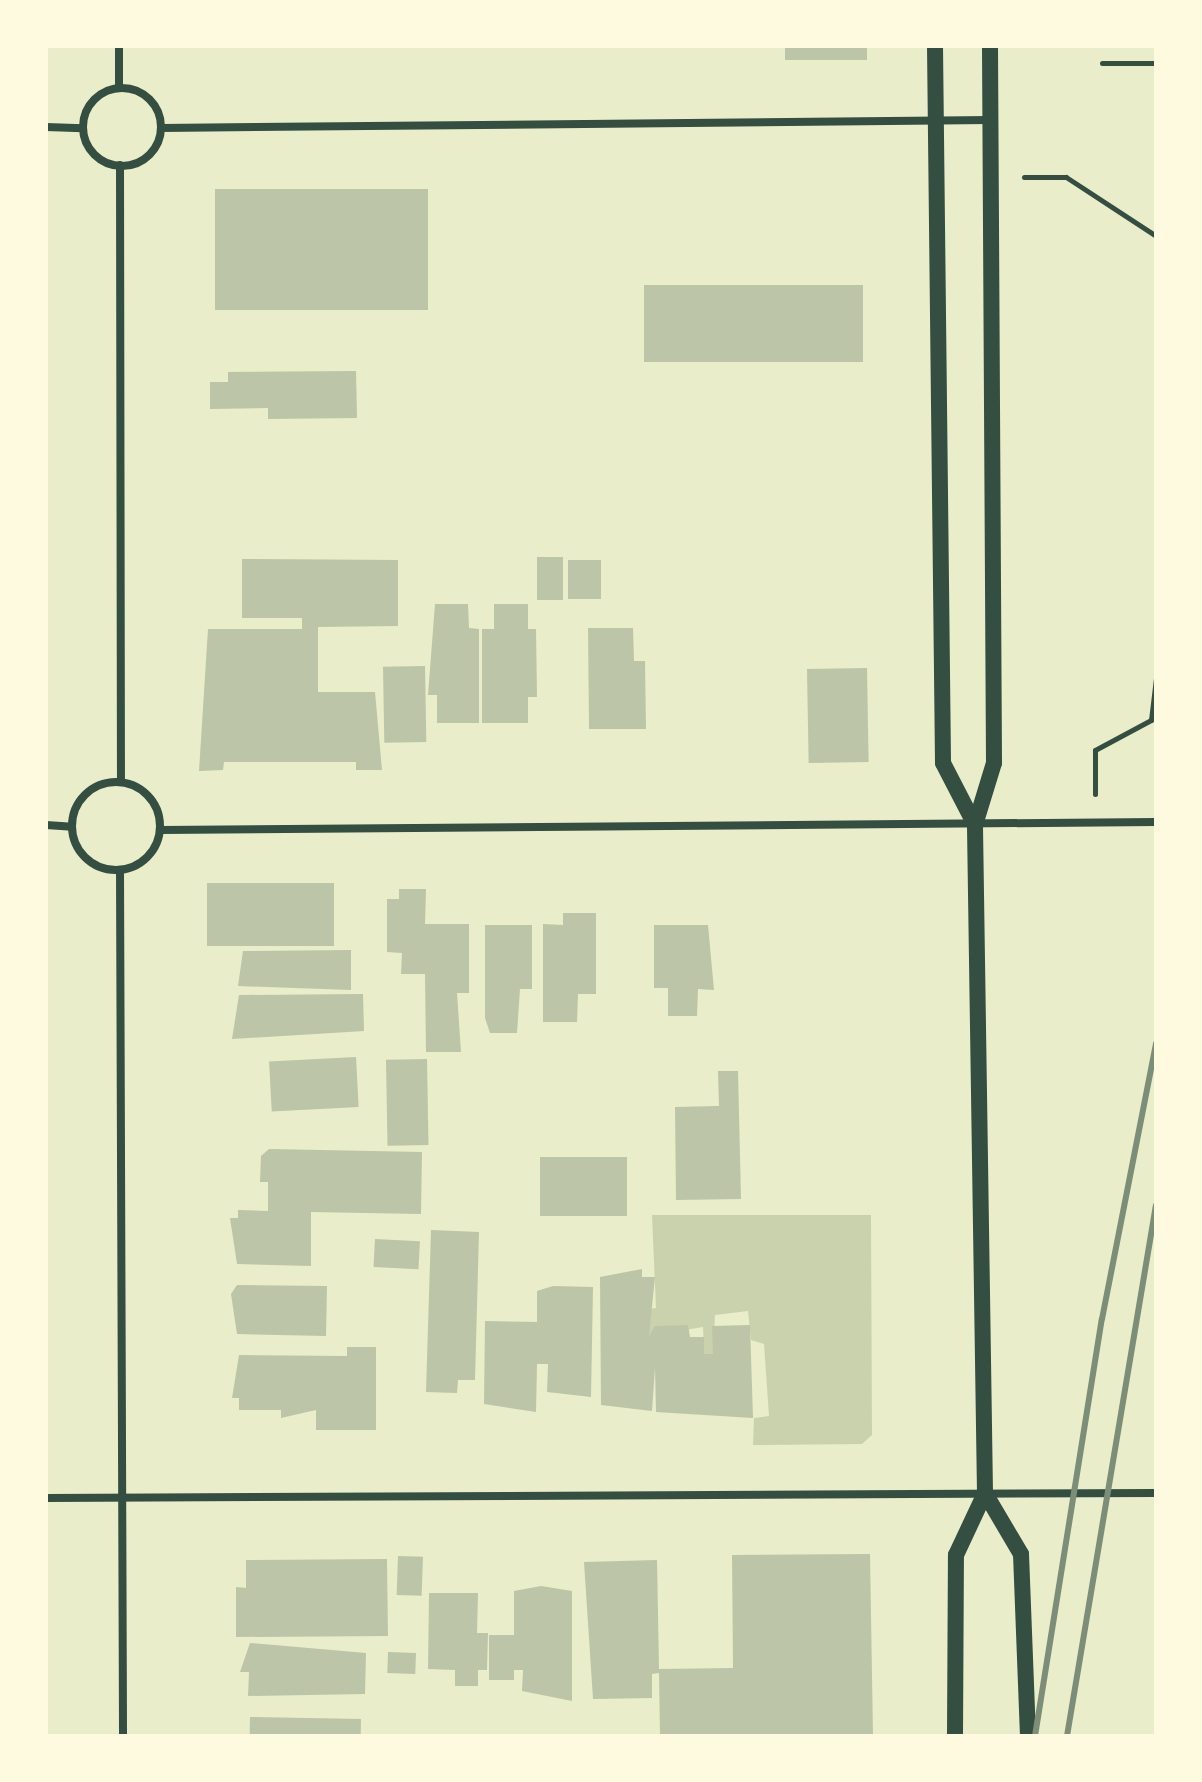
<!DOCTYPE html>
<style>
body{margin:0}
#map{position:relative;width:1202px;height:1782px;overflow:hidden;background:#e9edc9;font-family:"PT Serif",serif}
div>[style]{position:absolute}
.green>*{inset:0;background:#cad2ad}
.building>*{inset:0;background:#bcc5a7;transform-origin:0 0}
.path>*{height:5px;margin:-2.5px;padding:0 2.5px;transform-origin:2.5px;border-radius:2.5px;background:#344e41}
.minor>*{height:8px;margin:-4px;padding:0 4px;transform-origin:4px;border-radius:4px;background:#344e41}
.minor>.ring{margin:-4px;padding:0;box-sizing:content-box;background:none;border:8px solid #344e41;border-radius:50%}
.secondary>*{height:16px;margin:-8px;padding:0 8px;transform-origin:8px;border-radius:8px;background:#344e41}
.rail>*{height:6px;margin:-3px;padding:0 3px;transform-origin:3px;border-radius:3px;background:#7c8e77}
span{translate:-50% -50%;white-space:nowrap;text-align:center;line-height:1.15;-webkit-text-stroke:6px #fefae0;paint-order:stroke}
.frame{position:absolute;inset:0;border:48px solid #fefae0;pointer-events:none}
</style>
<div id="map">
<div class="green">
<i style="clip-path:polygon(652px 1215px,871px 1215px,872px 1435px,862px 1444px,753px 1445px,754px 1418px,769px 1416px,764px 1344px,751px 1340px,748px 1311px,715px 1315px,713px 1354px,704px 1354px,703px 1327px,649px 1336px,648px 1309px,656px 1308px)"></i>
</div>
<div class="building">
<i style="left:785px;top:46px;width:82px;height:14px"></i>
<i style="left:215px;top:189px;width:213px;height:121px"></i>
<i style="left:644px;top:285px;width:219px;height:77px"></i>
<i style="clip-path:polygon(356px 371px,357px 418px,268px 419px,268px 408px,210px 409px,210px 382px,228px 382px,228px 372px)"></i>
<i style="left:537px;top:557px;width:26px;height:43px"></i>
<i style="clip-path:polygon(242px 559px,398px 560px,398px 626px,318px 627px,318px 692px,375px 692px,382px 770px,356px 770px,356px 762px,224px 762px,223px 770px,199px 771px,208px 629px,302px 629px,302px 618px,242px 618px)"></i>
<i style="left:568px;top:560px;width:33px;height:39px"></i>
<i style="clip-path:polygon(435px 604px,468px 604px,469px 628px,479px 629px,479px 723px,437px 723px,437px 695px,428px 695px)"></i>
<i style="clip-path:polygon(494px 604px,528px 604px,528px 629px,536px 629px,537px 697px,528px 697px,528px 723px,482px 723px,482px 629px,494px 629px)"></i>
<i style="clip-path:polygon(588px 628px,633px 628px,634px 661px,645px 661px,646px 729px,589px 729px)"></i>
<i style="left:425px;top:666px;width:76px;height:42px;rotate:89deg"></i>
<i style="left:867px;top:668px;width:94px;height:60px;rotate:89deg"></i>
<i style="left:207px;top:883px;width:127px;height:63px"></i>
<i style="clip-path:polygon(399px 889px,426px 889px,425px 924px,469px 924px,469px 993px,457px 993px,461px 1052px,426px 1052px,425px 974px,401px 974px,402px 953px,387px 952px,387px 899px,399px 899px)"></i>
<i style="clip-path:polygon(563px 913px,596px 913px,596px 994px,578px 994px,577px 1022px,543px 1022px,543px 924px,563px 925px)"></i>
<i style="clip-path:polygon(485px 925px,532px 925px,532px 989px,520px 989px,517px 1033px,490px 1033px,485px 1018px)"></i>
<i style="clip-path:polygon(654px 925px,708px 925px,714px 990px,698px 989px,697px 1016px,668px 1016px,668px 988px,654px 988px)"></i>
<i style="clip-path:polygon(351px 950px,351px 990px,238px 986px,243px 951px)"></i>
<i style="clip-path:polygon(363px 994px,364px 1031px,232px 1039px,239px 995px)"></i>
<i style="left:356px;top:1057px;width:50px;height:87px;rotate:87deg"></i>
<i style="left:427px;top:1059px;width:86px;height:41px;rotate:89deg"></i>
<i style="clip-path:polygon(718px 1071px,738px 1071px,741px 1199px,676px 1200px,675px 1107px,719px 1106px)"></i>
<i style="clip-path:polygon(269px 1149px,422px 1152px,421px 1214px,311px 1212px,311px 1266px,237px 1264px,230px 1218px,238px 1218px,238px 1210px,268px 1211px,268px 1182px,260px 1182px,261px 1156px)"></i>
<i style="left:540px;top:1157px;width:87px;height:59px"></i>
<i style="clip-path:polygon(431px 1230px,479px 1232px,475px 1380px,458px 1380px,457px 1393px,426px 1392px)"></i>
<i style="left:375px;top:1239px;width:45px;height:28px;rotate:3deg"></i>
<i style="clip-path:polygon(642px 1269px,642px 1277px,655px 1277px,649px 1336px,655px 1326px,688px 1325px,690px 1337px,704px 1337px,704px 1354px,713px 1354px,712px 1326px,750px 1325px,753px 1418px,656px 1412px,655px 1368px,652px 1411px,601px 1405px,600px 1277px)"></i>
<i style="clip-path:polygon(237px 1285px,327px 1286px,326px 1336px,237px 1334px,231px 1294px)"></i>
<i style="clip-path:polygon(553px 1286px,593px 1287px,591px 1397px,547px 1392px,548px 1364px,537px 1364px,536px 1412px,484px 1404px,485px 1321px,537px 1322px,537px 1291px)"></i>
<i style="clip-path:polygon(347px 1347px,376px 1347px,376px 1430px,316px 1430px,316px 1410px,281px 1418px,281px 1410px,239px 1410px,239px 1398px,232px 1398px,239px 1355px,347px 1356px)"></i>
<i style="clip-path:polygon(870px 1554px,873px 1736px,660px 1736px,659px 1673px,652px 1674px,652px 1698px,593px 1699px,584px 1562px,657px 1560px,659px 1669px,733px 1668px,732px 1555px)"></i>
<i style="left:398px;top:1556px;width:25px;height:39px;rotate:2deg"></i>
<i style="clip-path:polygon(387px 1559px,388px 1636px,236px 1637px,236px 1587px,246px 1588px,246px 1560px)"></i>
<i style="clip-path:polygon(541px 1586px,572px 1591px,572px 1701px,522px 1691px,523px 1670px,514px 1670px,514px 1680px,489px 1680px,489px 1635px,514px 1635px,514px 1591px)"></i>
<i style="clip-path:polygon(429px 1593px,478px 1593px,477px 1633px,488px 1633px,487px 1670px,478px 1670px,478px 1686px,455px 1686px,455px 1670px,428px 1669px)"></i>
<i style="clip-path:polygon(250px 1643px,366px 1653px,365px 1694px,248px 1696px,249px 1672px,240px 1672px)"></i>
<i style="left:388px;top:1652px;width:28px;height:21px;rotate:2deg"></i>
<i style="left:250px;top:1717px;width:111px;height:19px;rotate:1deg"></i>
</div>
<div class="path">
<i style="left:1102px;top:63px;width:54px"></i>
<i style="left:1024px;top:177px;width:42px"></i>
<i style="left:1066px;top:177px;width:108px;rotate:33.2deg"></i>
<i style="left:1095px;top:794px;width:44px;rotate:-90deg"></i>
<i style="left:1095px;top:750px;width:64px;rotate:-28.2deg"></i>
<i style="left:1151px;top:720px;width:42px;rotate:-83.2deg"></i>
</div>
<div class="minor">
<i style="left:119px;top:87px;width:41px;rotate:-90deg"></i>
<i class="ring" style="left:83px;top:88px;width:70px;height:70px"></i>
<i style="left:46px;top:127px;width:37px;rotate:2deg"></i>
<i style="left:161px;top:128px;width:829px;rotate:-0.55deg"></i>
<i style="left:120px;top:165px;width:617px;rotate:89.91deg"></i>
<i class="ring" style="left:72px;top:782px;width:80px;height:80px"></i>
<i style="left:46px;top:825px;width:26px;rotate:4deg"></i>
<i style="left:161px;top:830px;width:995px;rotate:-0.46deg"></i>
<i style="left:120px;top:870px;width:866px;rotate:89.8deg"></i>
<i style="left:46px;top:1498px;width:1110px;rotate:-0.26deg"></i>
</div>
<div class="secondary">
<i style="left:935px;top:46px;width:717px;rotate:89.36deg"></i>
<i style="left:943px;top:763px;width:70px;rotate:62.7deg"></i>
<i style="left:985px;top:1493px;width:71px;rotate:59.5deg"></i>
<i style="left:1021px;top:1554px;width:182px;rotate:87.8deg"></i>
<i style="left:955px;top:1736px;width:181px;rotate:-89.7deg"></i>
<i style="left:956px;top:1555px;width:68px;rotate:-64.9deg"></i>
<i style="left:985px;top:1493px;width:668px;rotate:-90.86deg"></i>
<i style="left:975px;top:825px;width:65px;rotate:-73deg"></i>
<i style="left:994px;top:763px;width:717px;rotate:-90.32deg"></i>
</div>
<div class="rail">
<i style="left:1035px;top:1736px;width:422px;rotate:-80.9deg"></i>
<i style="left:1102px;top:1319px;width:281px;rotate:-78.9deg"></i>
<i style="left:1067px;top:1736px;width:538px;rotate:-80.49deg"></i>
</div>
<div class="frame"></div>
</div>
